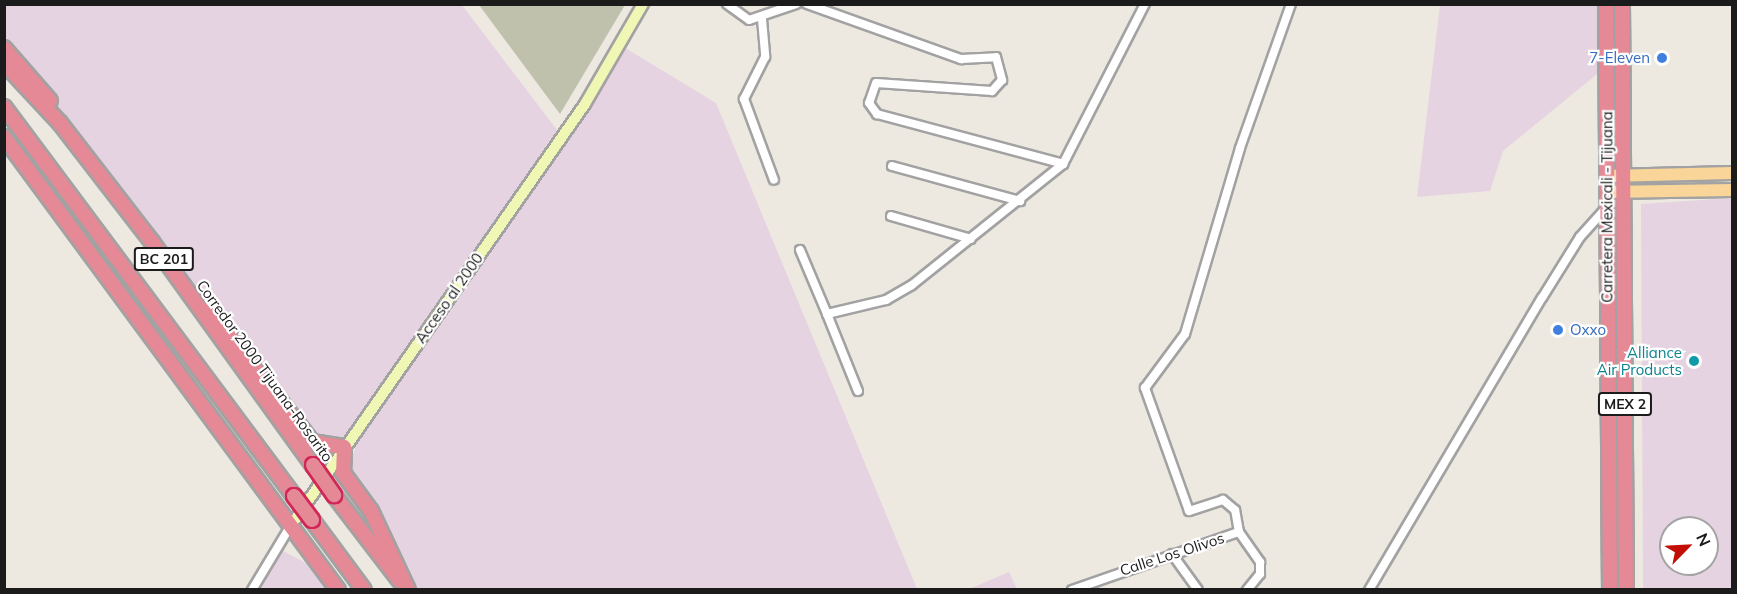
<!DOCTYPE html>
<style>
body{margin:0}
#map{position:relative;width:1737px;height:594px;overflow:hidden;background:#ede9e1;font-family:Mulish,sans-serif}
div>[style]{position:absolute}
.industrial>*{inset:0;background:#e6d3e1}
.construction>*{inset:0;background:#c0c1ad}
.roads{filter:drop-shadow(2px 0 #a2a2a2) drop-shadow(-2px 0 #a2a2a2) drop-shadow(0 2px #a2a2a2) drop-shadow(0 -2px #a2a2a2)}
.street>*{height:8px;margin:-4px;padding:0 4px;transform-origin:4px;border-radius:4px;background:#fff}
.secondary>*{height:10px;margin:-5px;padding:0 5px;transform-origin:5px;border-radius:5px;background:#f0f7b4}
.primary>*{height:12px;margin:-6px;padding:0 6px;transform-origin:6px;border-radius:6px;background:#f9d599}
.highway>*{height:14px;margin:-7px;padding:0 7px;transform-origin:7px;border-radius:7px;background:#e48995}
.bridges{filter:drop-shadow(2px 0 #d12758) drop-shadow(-2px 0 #d12758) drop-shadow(0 2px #d12758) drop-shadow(0 -2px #d12758)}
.highway-bridge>*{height:14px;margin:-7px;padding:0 7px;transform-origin:7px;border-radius:7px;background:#e48995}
.dots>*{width:16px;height:16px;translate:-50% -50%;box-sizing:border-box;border:3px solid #fff;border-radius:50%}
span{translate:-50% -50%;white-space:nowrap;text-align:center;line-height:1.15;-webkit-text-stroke:4.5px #fff;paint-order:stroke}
.shield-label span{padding:2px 4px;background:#fff;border:2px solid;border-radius:4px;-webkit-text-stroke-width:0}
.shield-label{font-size:14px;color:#1b1b1b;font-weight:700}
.shop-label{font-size:15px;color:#366cbe}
.right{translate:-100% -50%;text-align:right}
.left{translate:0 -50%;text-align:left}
.street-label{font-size:15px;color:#1b1b1b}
.culture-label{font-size:15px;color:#0d838f}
.frame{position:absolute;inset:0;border:6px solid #1b1b1b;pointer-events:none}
.north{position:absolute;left:1659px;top:516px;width:60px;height:60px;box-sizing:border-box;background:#fff;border:2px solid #a4a4a4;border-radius:50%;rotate:66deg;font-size:16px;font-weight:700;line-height:24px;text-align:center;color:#1b1b1b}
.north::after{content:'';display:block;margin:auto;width:21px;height:27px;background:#c20e04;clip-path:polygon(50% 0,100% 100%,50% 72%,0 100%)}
</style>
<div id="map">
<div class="industrial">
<i style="clip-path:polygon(4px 5px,462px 5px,557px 130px,345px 440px,319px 440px,5px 49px)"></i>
<i style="clip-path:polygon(1440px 5px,1601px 5px,1602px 70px,1503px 151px,1490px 191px,1417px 197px)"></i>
<i style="clip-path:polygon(622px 46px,716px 103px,917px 589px,406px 589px,337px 499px,369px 410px)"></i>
<i style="clip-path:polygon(evenodd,1732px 198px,1732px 589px,1643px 589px,1641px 204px,1732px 198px,1671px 528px,1707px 528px,1707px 564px,1671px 564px,1671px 528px)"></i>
<i style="clip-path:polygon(279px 549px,308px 564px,327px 589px,252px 590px)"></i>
<i style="clip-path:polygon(1009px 572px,1017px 589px,969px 589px)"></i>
</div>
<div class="construction">
<i style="clip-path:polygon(479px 5px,625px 5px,560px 114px)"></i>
</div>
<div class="roads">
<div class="street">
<i style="left:727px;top:4px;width:27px;rotate:36deg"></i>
<i style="left:749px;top:20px;width:50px;rotate:-18.8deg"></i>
<i style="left:807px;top:4px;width:164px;rotate:19.7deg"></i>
<i style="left:961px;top:59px;width:35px;rotate:-3deg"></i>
<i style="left:996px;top:57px;width:24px;rotate:75deg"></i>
<i style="left:1002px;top:80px;width:15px;rotate:132deg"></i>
<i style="left:992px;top:91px;width:116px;rotate:-176.1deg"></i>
<i style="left:876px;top:83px;width:21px;rotate:109deg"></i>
<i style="left:869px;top:103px;width:14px;rotate:54deg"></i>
<i style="left:877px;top:114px;width:193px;rotate:15deg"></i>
<i style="left:762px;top:19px;width:38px;rotate:85deg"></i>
<i style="left:765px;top:57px;width:47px;rotate:116.6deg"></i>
<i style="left:744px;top:99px;width:86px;rotate:69.7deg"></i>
<i style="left:892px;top:166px;width:133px;rotate:15.3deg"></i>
<i style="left:891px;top:216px;width:83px;rotate:16deg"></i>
<i style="left:800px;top:250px;width:69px;rotate:67.1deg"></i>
<i style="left:827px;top:314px;width:61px;rotate:-13.3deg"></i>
<i style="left:886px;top:300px;width:30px;rotate:-30deg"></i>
<i style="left:912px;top:285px;width:193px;rotate:-38.7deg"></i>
<i style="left:1063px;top:164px;width:180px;rotate:-62.9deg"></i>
<i style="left:827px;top:314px;width:83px;rotate:68.1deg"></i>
<i style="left:1239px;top:532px;width:22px;rotate:-100deg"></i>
<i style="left:1235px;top:510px;width:16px;rotate:-140deg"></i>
<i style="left:1223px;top:500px;width:36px;rotate:162deg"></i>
<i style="left:1189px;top:511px;width:131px;rotate:-109.7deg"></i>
<i style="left:1145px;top:388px;width:67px;rotate:-53.5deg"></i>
<i style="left:1185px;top:334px;width:194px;rotate:-73.5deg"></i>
<i style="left:1240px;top:148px;width:153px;rotate:-70.5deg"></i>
<i style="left:1239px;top:532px;width:37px;rotate:55deg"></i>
<i style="left:1260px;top:562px;width:12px;rotate:90deg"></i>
<i style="left:1260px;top:574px;width:21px;rotate:129deg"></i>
<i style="left:1172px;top:554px;width:44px;rotate:54.2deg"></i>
<i style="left:252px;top:590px;width:76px;rotate:-59deg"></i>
<i style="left:1072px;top:590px;width:177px;rotate:-19.2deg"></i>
<i style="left:1369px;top:590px;width:339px;rotate:-59.4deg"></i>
<i style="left:1542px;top:298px;width:72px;rotate:-58.1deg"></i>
<i style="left:1580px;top:237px;width:39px;rotate:-48deg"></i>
</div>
<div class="secondary">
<i style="left:292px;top:524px;width:512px;rotate:-55.1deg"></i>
<i style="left:585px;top:104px;width:116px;rotate:-59.9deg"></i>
</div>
<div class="primary">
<i style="left:1607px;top:176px;width:125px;rotate:-1.4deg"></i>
<i style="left:1607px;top:192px;width:125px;rotate:-0.9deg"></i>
</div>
<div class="highway">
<i style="left:1606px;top:4px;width:586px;rotate:89.61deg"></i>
<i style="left:1622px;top:4px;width:586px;rotate:89.61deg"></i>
<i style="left:4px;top:48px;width:70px;rotate:49deg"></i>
<i style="left:4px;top:63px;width:82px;rotate:47deg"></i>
<i style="left:60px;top:123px;width:150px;rotate:52.3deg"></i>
<i style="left:152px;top:242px;width:275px;rotate:54.2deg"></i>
<i style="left:4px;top:107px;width:485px;rotate:53.3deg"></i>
<i style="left:4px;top:137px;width:563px;rotate:53.6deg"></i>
<i style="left:209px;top:310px;width:167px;rotate:52deg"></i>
<i style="left:312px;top:442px;width:32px;rotate:9deg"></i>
<i style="left:344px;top:447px;width:26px;rotate:92deg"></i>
<i style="left:343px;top:473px;width:47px;rotate:53.6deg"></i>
<i style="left:371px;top:511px;width:87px;rotate:64.9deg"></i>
<i style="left:334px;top:495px;width:108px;rotate:52.5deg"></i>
<i style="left:312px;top:520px;width:87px;rotate:53.4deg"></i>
</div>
</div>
<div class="bridges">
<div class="highway-bridge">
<i style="left:313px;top:465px;width:37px;rotate:55deg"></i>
<i style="left:294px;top:496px;width:30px;rotate:53deg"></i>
</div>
</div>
<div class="dots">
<i style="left:1662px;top:58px;background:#3f7fe0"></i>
<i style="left:1558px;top:330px;background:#3f7fe0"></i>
<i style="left:1694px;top:361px;background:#0f9aa8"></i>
</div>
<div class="shield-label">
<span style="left:164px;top:259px">BC 201</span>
<span style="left:1625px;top:404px">MEX 2</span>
</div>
<div class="shop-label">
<span class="right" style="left:1650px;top:58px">7-Eleven</span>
<span class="left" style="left:1570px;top:330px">Oxxo</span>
</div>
<div class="street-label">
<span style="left:1607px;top:207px;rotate:-90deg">Carretera Mexicali - Tijuana</span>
<span style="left:449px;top:298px;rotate:-55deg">Acceso al 2000</span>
<span style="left:265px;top:371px;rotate:54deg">Corredor 2000 Tijuana-Rosarito</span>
<span style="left:1172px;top:554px;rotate:-18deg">Calle Los Olivos</span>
</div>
<div class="culture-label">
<span class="right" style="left:1682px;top:361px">Alliance<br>Air Products</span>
</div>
<div class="frame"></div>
<div class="north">N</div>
</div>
